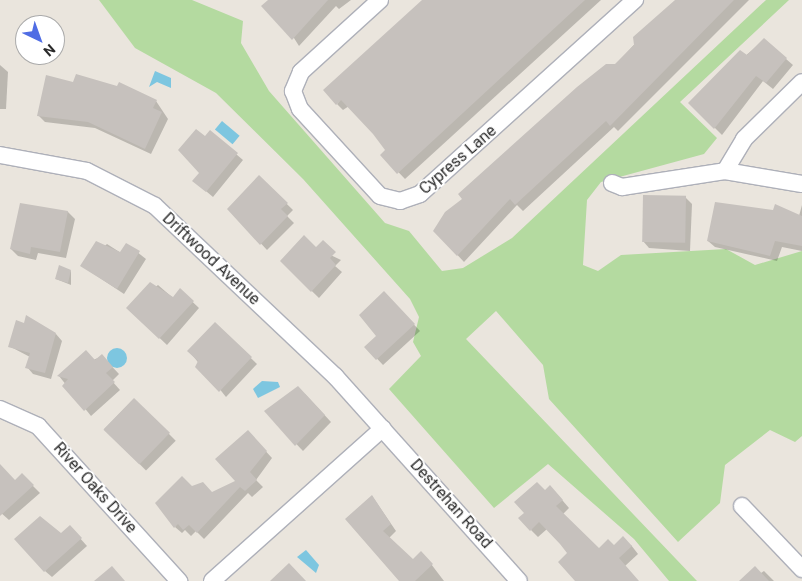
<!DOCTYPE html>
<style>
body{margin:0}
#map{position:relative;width:802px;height:581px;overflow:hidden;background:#eae5dd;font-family:Roboto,sans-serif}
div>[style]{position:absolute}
.green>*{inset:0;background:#b4daa0}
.water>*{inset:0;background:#7dc6e0;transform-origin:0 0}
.round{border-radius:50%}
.shadow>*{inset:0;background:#0003;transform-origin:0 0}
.building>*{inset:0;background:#c6c1bd;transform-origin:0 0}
.roads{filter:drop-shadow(1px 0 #aeb0b9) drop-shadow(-1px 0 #aeb0b9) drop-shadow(0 1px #aeb0b9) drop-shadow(0 -1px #aeb0b9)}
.minor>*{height:16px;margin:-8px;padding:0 8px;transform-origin:8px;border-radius:8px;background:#fff}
span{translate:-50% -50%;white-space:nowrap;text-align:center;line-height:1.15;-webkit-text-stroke:4px #fff;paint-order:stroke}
.street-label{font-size:16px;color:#2a2a2a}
.north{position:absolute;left:15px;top:15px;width:50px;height:50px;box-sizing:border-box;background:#fff;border:1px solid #aaa;border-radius:50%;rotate:138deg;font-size:14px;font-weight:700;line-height:20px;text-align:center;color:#2a2a2a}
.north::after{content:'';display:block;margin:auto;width:18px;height:22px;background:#506de4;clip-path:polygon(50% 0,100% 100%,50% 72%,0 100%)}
</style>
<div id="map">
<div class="green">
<i style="clip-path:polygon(99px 0,192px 0,243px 21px,241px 43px,269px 91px,385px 223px,409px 231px,442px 271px,463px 268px,512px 238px,766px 0,789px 0,680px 102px,717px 138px,704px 154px,601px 182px,587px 200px,583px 265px,598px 271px,621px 255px,726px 249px,755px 265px,802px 251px,802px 436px,795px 442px,770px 430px,725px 465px,720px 503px,678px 542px,549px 399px,543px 365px,496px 311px,466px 339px,697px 581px,669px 581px,634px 539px,548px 464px,494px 508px,389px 389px,421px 356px,413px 342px,419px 317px,410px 299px,303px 179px,216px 93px,135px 48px)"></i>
</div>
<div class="water">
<i style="clip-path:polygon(155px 71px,171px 78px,171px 88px,157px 82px,149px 87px)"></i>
<i style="left:222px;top:121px;width:23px;height:11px;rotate:40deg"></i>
<i class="round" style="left:107px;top:348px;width:20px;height:20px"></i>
<i style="clip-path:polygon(262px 381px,278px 382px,280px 387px,258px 398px,253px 389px)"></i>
<i style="clip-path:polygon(306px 550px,319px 565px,316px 573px,297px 557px)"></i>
</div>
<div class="shadow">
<i style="clip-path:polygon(270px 0,351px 0,339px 9px,336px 6px,299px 46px)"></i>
<i style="clip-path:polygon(424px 0,601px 0,405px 179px,382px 155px,387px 150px,374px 133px,349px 106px,343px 110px,337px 104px)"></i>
<i style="clip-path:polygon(676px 0,749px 0,618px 131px,614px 127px,523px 211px,517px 205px,464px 262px,435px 231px,615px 65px)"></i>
<i style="clip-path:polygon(764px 40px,793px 65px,773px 89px,763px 81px,722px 135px,690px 103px)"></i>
<i style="clip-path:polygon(0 65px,8px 72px,6px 109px,0 109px)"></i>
<i style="clip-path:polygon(156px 101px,168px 119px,151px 154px,95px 128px,45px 122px,38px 115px)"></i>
<i style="clip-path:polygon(210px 132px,243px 160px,213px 197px,194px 181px,201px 173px,205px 138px)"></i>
<i style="clip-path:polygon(259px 177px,293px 210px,287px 216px,294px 223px,267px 250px,229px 209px)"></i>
<i style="clip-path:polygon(685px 197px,692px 204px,690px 251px,649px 248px,643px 241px)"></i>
<i style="clip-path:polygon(21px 204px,68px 212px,75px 219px,66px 258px,38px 253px,36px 260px,18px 256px,11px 249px)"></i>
<i style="clip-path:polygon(802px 205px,802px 251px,782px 247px,777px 261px,715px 247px,708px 241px,799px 216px)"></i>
<i style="clip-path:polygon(107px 244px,121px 253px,127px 244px,146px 259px,124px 294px,82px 266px)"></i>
<i style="clip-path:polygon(316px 248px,341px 260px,335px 266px,342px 272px,319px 298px,281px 261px)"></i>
<i style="clip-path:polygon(71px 271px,71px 285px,56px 279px)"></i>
<i style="clip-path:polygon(158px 285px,173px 298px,180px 290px,199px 308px,167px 345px,128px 308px)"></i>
<i style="clip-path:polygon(384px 293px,420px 331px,383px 365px,366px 347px,378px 336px)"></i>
<i style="clip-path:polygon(215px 324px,257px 364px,226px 397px,189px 351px)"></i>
<i style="clip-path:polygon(56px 334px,62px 341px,51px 379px,33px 374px,27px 367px,30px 357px,9px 346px)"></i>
<i style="clip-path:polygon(102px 356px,119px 374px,112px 381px,120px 390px,91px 416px,59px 376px)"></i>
<i style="clip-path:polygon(305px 394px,331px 422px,303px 451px,265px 411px)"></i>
<i style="left:134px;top:399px;width:59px;height:42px;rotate:45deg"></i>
<i style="clip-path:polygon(248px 432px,272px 458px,256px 480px,263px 487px,252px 497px,248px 493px,204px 539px,196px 531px,191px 536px,185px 530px,182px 533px,175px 527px,192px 487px,212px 493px,237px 481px)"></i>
<i style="clip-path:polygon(0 470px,15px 482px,22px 475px,40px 493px,9px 520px,0 512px)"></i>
<i style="clip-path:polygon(545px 491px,557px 494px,569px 508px,563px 514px,599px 549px,631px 545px,638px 554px,625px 566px,638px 581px,577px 581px,569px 553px,547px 529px,538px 537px,531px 530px)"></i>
<i style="clip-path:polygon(372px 496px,396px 531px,389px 538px,413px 561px,428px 560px,444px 581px,400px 581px,346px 519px)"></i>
<i style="clip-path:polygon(70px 527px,87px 546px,52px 577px,45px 571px,61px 534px)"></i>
<i style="clip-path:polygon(764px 571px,774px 581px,741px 581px,761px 573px)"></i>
</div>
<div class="building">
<i style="clip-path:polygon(268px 0,328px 0,292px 40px,261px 6px)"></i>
<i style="clip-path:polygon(422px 0,585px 0,397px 174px,380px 155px,385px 150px,373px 134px,341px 100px,336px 105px,323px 90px)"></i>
<i style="clip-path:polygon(675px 0,734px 0,610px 126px,606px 121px,515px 205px,510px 199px,457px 256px,433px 231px,445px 212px,462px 199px,458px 194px,577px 87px,606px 64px,615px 64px,634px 45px,633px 37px)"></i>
<i style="clip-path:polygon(764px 38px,787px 58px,766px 83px,756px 76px,714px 129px,688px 103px,740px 50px,747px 55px)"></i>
<i style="clip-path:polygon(76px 74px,117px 86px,119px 82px,157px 100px,153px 108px,162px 112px,145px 149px,88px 122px,37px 116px,46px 75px,73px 82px)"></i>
<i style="clip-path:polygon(196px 129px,205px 136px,210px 130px,238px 153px,206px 192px,192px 181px,199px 173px,178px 150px)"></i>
<i style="clip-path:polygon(259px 175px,288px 203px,281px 209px,288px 216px,260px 245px,227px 209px)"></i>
<i style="left:643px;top:195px;width:43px;height:47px;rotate:1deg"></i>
<i style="clip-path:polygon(715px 202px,773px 210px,775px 204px,802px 216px,802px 246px,775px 241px,770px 256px,707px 241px)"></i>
<i style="clip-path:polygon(20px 203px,68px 211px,60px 252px,31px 247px,30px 254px,10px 249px)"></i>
<i style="clip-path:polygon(304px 235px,316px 247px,323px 240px,336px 252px,330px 258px,336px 265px,311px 292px,280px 261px)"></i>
<i style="clip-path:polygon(96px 241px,120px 252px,126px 243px,140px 251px,117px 289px,80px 266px)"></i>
<i style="clip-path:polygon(59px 265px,71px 270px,68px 283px,55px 279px)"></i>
<i style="clip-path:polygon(150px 282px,173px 297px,180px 288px,194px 301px,159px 339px,126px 308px)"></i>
<i style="clip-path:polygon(384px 291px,415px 324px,376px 360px,364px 347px,376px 336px,359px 315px)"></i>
<i style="clip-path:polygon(26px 315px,56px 333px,45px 373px,25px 368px,30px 353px,8px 347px,16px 320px,24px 323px)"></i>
<i style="clip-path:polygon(215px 322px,252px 357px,219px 392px,195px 367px,198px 361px,187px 351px)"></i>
<i style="clip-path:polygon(86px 350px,95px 360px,102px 354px,113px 367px,106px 373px,115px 382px,84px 411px,62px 386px,68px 379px,57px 376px)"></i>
<i style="clip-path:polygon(298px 386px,325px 415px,295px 446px,264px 411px)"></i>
<i style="left:134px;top:398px;width:50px;height:44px;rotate:44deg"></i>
<i style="clip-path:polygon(248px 430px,267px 451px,250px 472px,257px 480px,245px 491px,240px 487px,197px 533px,189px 525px,183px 530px,178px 524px,174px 528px,155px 503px,182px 476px,192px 486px,203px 482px,212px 492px,235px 481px,215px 459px)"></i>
<i style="clip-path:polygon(0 464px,15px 480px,22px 473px,34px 485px,0 516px)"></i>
<i style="clip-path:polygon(537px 482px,545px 490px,550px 485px,563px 500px,556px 506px,599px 548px,608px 539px,614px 545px,623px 536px,632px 546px,619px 558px,639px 581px,575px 581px,558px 562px,567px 553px,560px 544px,539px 522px,530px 531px,518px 518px,524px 513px,514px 502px)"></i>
<i style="clip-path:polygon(372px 495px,391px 524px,383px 531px,413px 559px,421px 551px,433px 564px,415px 581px,399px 581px,345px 519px)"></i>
<i style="clip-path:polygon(40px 516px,61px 533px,70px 525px,82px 538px,44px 572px,14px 539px)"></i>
<i style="clip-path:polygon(289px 563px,306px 581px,270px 581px)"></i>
<i style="clip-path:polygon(112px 566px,125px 581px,94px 581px)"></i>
<i style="clip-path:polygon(755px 566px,769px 581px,739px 581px)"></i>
</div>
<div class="roads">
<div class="minor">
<i style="left:380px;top:0;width:107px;rotate:137.7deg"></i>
<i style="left:301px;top:72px;width:21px;rotate:113deg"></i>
<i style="left:293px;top:91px;width:19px;rotate:69deg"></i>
<i style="left:300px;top:109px;width:118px;rotate:47.4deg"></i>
<i style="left:380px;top:196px;width:21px;rotate:14deg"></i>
<i style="left:400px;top:201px;width:21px;rotate:-19deg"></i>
<i style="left:420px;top:194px;width:290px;rotate:-42.1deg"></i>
<i style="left:0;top:155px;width:88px;rotate:10.4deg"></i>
<i style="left:87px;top:171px;width:76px;rotate:27.2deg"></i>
<i style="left:155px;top:206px;width:248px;rotate:43.4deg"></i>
<i style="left:335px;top:376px;width:275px;rotate:48.1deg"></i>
<i style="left:725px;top:171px;width:78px;rotate:9.6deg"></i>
<i style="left:612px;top:183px;width:11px;rotate:22deg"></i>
<i style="left:622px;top:187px;width:104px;rotate:-8.8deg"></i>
<i style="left:725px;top:171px;width:37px;rotate:-59deg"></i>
<i style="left:744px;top:139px;width:81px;rotate:-44.5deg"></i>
<i style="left:0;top:409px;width:42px;rotate:24.1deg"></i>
<i style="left:38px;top:426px;width:210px;rotate:47.7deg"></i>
<i style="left:742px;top:506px;width:87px;rotate:46.4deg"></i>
<i style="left:212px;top:581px;width:229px;rotate:-41.8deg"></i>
</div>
</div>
<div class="street-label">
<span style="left:458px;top:160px;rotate:-41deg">Cypress Lane</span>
<span style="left:211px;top:259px;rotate:43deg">Driftwood Avenue</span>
<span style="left:95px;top:488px;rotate:48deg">River Oaks Drive</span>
<span style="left:451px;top:504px;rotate:48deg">Destrehan Road</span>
</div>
<div class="north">N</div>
</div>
